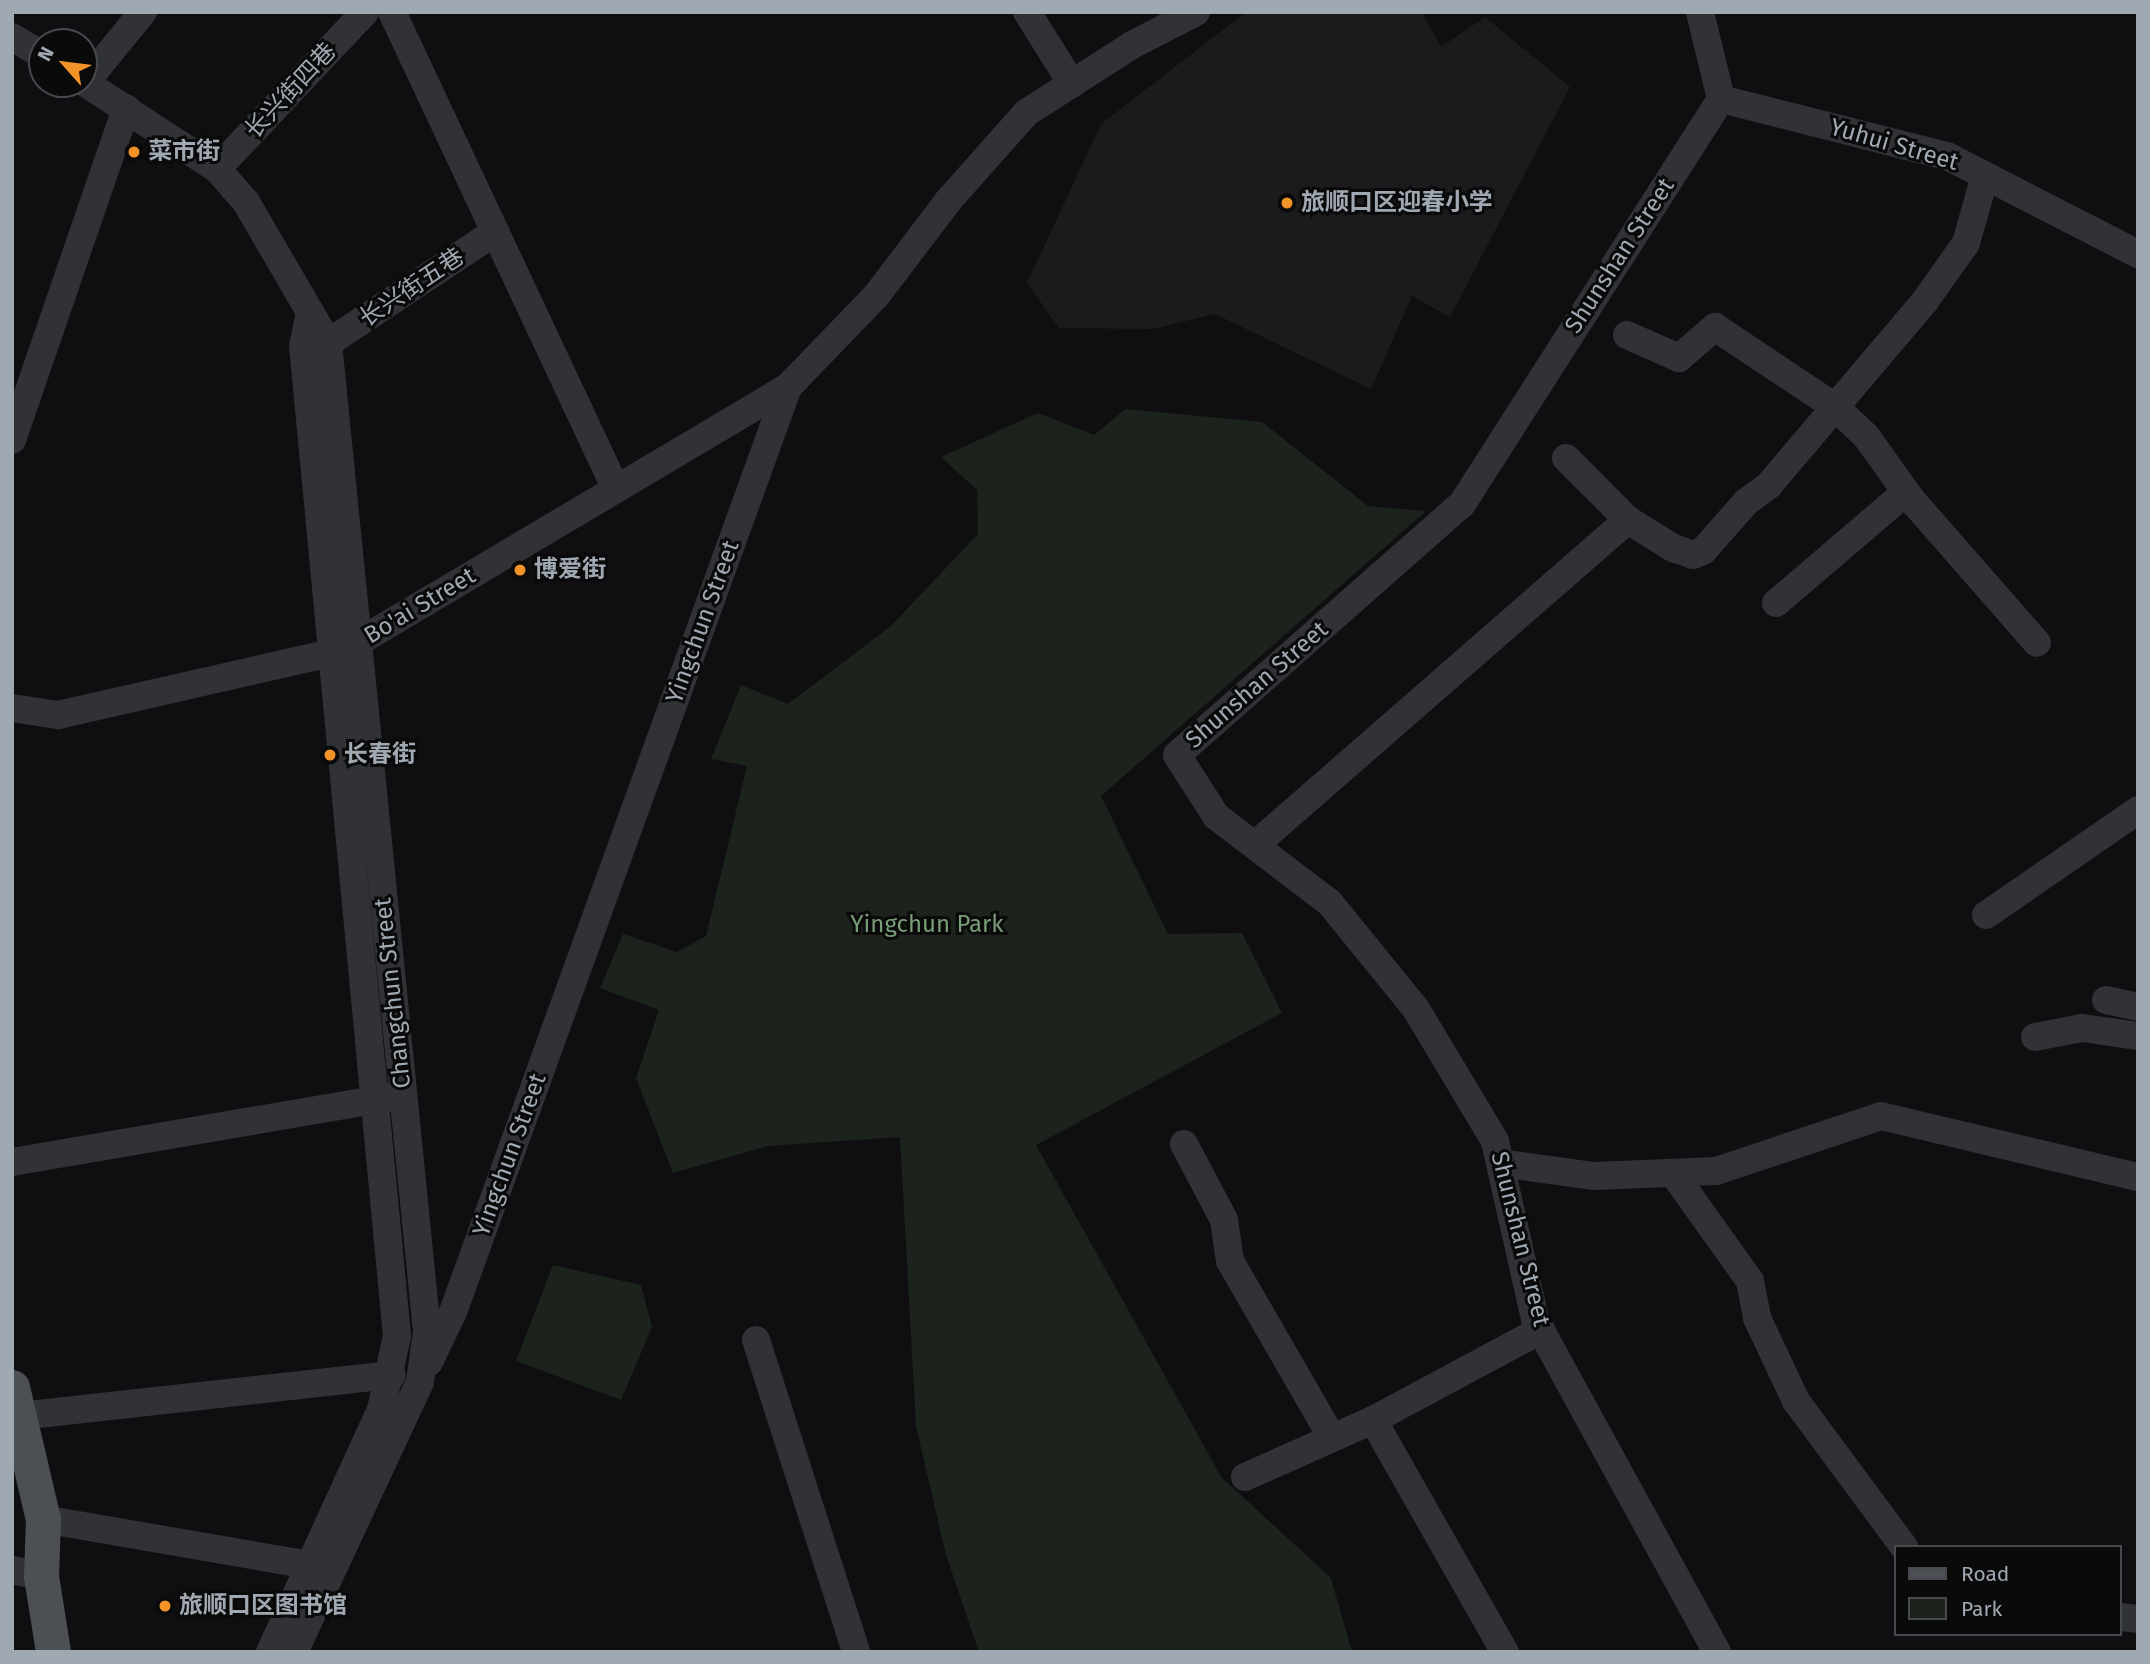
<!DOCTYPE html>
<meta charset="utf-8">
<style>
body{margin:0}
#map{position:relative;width:2150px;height:1664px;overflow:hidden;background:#0f0f11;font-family:"Fira Sans","Noto Sans SC",sans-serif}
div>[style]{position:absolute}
.built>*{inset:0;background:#1b1b1d}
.green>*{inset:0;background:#1c231c}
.minor>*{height:28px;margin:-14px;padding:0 14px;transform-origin:14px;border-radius:14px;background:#303235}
.major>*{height:35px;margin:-17.5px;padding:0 17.5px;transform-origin:17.5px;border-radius:17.5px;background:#4c4f54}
.dots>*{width:19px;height:19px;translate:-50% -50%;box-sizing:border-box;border:4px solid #0a0a0b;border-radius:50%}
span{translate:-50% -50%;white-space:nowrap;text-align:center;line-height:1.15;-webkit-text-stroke:6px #0a0a0b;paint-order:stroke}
.street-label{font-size:24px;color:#a0a8b2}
.poi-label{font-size:24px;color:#a0a8b2;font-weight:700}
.left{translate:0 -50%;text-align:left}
.park-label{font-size:24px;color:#799d77}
.frame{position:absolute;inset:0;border:14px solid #a0a8b2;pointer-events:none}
.legend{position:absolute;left:1894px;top:1545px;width:228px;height:91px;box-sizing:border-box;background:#0a0a0b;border:2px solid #46494e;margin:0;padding:9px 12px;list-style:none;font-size:21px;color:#a0a8b2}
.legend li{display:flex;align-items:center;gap:14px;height:35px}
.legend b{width:35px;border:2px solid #46494e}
.north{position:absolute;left:28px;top:28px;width:70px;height:70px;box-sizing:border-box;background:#0a0a0b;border:2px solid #46494e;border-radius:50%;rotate:298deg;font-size:19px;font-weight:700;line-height:28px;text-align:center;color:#a0a8b2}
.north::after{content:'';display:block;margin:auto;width:24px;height:32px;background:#f19327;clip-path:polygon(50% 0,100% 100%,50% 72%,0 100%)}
</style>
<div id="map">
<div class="built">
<i style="clip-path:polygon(1246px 12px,1422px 12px,1441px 47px,1485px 17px,1570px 87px,1450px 317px,1412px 296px,1371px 389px,1215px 314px,1153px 329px,1059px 328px,1027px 283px,1101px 124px)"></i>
</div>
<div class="green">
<i style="clip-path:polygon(1126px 409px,1262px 422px,1368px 506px,1426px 511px,1101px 796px,1168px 934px,1242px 933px,1282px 1013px,1036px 1145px,1222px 1478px,1331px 1578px,1352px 1652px,979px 1652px,946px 1555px,916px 1426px,900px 1137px,768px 1146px,673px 1173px,636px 1078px,659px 1010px,600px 988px,623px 934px,677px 952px,706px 936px,747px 766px,711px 759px,741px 685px,788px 704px,891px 626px,978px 534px,977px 490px,941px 457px,1038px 413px,1094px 435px)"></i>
<i style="clip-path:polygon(553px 1265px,641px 1285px,652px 1327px,621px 1400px,516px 1361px)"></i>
</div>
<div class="minor">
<i style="left:392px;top:12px;width:527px;rotate:64.85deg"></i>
<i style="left:1027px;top:12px;width:85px;rotate:58deg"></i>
<i style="left:1700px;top:12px;width:89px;rotate:76.4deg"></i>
<i style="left:1721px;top:99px;width:233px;rotate:14.2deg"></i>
<i style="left:1947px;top:156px;width:215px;rotate:27.2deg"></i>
<i style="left:12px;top:37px;width:35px;rotate:31deg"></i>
<i style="left:84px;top:82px;width:159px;rotate:33.2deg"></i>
<i style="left:217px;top:169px;width:44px;rotate:48.7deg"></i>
<i style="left:246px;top:202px;width:163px;rotate:59.8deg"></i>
<i style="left:328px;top:343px;width:994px;rotate:84.28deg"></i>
<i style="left:427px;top:1332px;width:50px;rotate:98deg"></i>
<i style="left:420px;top:1382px;width:298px;rotate:115deg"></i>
<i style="left:85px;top:83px;width:92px;rotate:-50.8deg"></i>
<i style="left:217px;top:169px;width:216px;rotate:-46.7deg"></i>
<i style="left:1627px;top:335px;width:57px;rotate:23.9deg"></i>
<i style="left:1679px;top:358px;width:48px;rotate:-40.7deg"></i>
<i style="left:1715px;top:327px;width:144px;rotate:33.7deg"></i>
<i style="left:1835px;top:407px;width:42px;rotate:43.1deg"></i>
<i style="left:1866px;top:436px;width:77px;rotate:54.5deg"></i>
<i style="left:1911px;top:499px;width:191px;rotate:48.8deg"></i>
<i style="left:328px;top:343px;width:201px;rotate:-33.6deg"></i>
<i style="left:12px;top:440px;width:351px;rotate:-71deg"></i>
<i style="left:1566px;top:458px;width:88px;rotate:45deg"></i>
<i style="left:1628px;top:520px;width:53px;rotate:31.9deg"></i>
<i style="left:1673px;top:548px;width:21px;rotate:19deg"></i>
<i style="left:1693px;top:555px;width:11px;rotate:-22deg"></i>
<i style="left:1703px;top:551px;width:65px;rotate:-48.7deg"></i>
<i style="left:1746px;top:502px;width:29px;rotate:-36deg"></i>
<i style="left:1769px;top:485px;width:241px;rotate:-49.7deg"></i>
<i style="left:1925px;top:301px;width:71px;rotate:-54.7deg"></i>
<i style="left:1966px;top:243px;width:70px;rotate:-74.2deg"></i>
<i style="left:1776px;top:603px;width:171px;rotate:-40.5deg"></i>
<i style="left:12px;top:708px;width:47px;rotate:8.7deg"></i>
<i style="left:58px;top:715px;width:294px;rotate:-12.8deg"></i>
<i style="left:345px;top:650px;width:515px;rotate:-30.7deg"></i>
<i style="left:1255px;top:845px;width:495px;rotate:-41.1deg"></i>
<i style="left:1986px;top:915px;width:185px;rotate:-34.6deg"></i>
<i style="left:2106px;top:1000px;width:33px;rotate:12deg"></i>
<i style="left:2035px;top:1037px;width:48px;rotate:-10.8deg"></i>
<i style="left:2082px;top:1028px;width:57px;rotate:8.1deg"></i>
<i style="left:1184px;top:1144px;width:86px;rotate:62.2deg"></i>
<i style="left:1224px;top:1220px;width:41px;rotate:81.7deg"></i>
<i style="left:1230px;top:1261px;width:204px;rotate:60deg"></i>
<i style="left:12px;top:1162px;width:387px;rotate:-9.7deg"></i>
<i style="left:1500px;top:1163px;width:95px;rotate:7.9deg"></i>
<i style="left:1594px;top:1176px;width:122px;rotate:-2.3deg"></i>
<i style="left:1716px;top:1171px;width:174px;rotate:-18.4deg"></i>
<i style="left:1881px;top:1116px;width:264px;rotate:13.4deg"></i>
<i style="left:1673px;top:1173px;width:133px;rotate:54.5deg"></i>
<i style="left:1750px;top:1281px;width:38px;rotate:79deg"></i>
<i style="left:1757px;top:1318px;width:92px;rotate:64.8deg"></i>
<i style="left:1796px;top:1401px;width:182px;rotate:53.5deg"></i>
<i style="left:756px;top:1340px;width:328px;rotate:72.2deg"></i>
<i style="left:429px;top:1362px;width:55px;rotate:-64.4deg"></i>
<i style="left:453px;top:1312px;width:984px;rotate:-70.09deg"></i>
<i style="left:788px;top:387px;width:127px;rotate:-46deg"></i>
<i style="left:876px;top:296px;width:119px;rotate:-52.8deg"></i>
<i style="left:948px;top:201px;width:118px;rotate:-48.4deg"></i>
<i style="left:1026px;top:113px;width:126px;rotate:-32.7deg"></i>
<i style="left:1132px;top:45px;width:72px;rotate:-27.3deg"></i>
<i style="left:20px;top:1416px;width:374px;rotate:-6.3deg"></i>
<i style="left:1373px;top:1420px;width:267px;rotate:60.4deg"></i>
<i style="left:1245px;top:1477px;width:140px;rotate:-24deg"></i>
<i style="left:1373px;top:1420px;width:191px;rotate:-28.2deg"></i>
<i style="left:43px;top:1519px;width:287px;rotate:9.8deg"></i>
<i style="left:12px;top:1570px;width:30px;rotate:12deg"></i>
<i style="left:2120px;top:1617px;width:18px;rotate:6deg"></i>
<i style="left:270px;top:1652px;width:266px;rotate:-65.4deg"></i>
<i style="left:381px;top:1410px;width:76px;rotate:-77.8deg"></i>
<i style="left:397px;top:1336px;width:994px;rotate:-95.42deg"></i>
<i style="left:303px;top:346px;width:35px;rotate:-78deg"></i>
<i style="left:1717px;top:1652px;width:379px;rotate:-118.7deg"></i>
<i style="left:1535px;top:1319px;width:182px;rotate:-102.7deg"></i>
<i style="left:1495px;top:1141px;width:154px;rotate:-120.9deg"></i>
<i style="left:1416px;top:1009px;width:136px;rotate:-129.1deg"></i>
<i style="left:1330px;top:903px;width:143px;rotate:-142.7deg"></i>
<i style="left:1216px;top:816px;width:72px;rotate:-122.6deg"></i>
<i style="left:1177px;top:755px;width:380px;rotate:-41.4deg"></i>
<i style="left:1462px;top:504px;width:481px;rotate:-57.4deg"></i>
</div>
<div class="major">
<i style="left:12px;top:1387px;width:136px;rotate:76.8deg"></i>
<i style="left:43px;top:1519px;width:57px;rotate:92deg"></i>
<i style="left:41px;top:1576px;width:77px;rotate:81deg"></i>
</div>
<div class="dots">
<i style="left:134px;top:152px;background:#f19327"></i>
<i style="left:1287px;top:203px;background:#f19327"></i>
<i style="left:520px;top:570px;background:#f19327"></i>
<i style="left:330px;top:755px;background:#f19327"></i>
<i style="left:165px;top:1606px;background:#f19327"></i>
</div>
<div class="street-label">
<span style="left:291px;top:91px;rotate:-47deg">长兴街四巷</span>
<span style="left:1894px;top:145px;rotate:16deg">Yuhui Street</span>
<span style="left:1620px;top:256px;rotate:-57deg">Shunshan Street</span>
<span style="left:412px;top:288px;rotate:-34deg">长兴街五巷</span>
<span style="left:420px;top:606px;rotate:-31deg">Bo'ai Street</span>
<span style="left:703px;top:622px;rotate:-70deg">Yingchun Street</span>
<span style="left:1257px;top:685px;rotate:-41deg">Shunshan Street</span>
<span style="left:393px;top:993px;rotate:-96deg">Changchun Street</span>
<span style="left:510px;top:1155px;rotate:-70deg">Yingchun Street</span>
<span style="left:1520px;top:1239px;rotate:76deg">Shunshan Street</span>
</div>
<div class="poi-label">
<span class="left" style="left:148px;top:152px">菜市街</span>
<span class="left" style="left:1301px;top:203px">旅顺口区迎春小学</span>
<span class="left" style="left:534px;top:570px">博爱街</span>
<span class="left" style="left:344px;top:755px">长春街</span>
<span class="left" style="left:179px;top:1606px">旅顺口区图书馆</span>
</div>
<div class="park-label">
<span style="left:927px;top:925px">Yingchun Park</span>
</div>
<div class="frame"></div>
<ul class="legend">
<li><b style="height:9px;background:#4c4f54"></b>Road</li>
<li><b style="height:19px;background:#1c231c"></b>Park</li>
</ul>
<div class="north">N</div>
</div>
